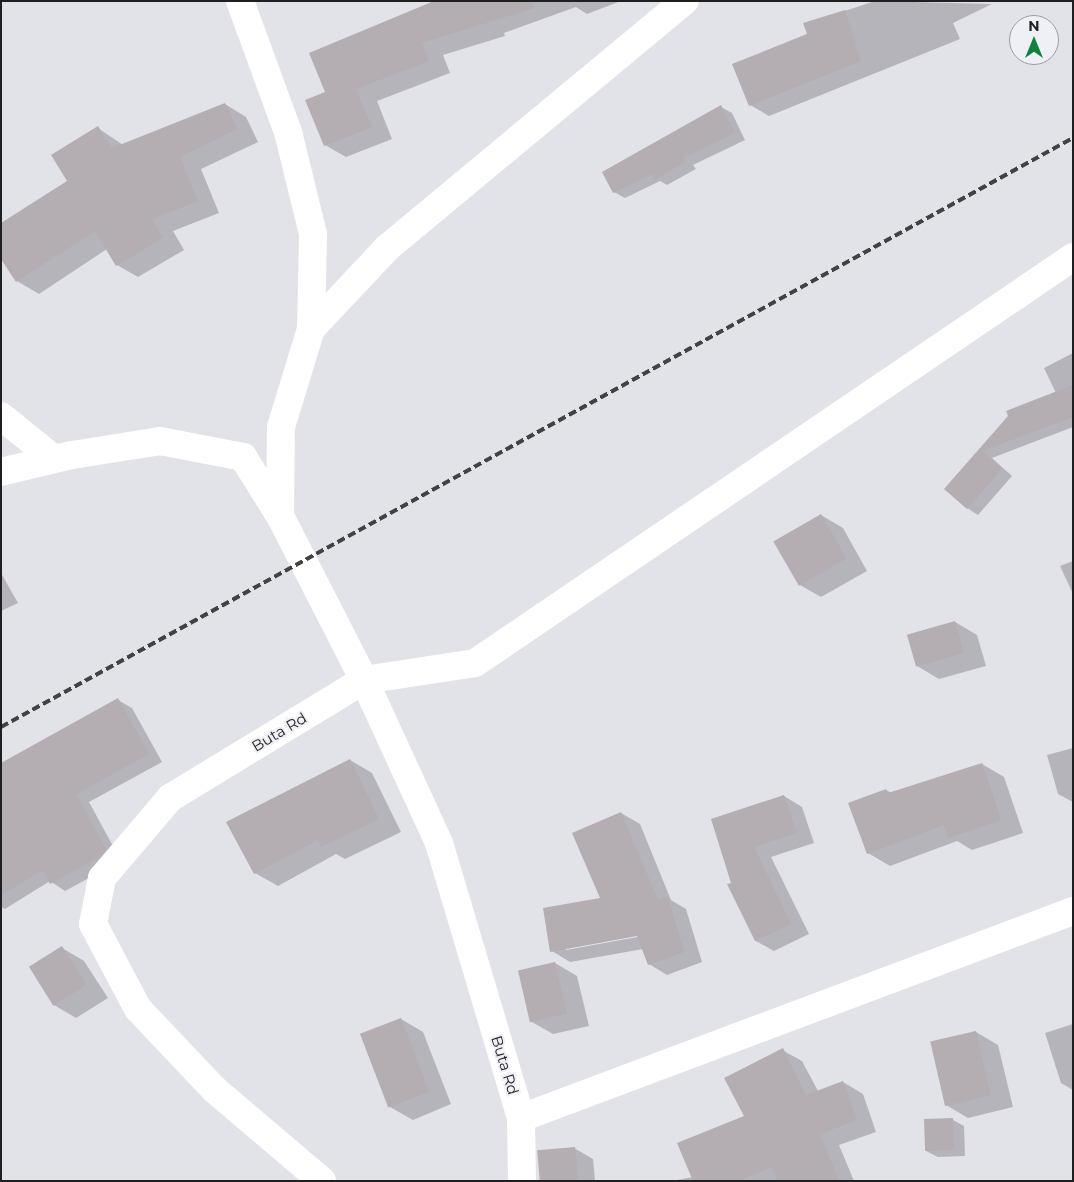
<!DOCTYPE html>
<style>
body{margin:0}
#map{position:relative;width:1074px;height:1182px;overflow:hidden;background:#e2e2e9;font-family:Montserrat,sans-serif}
div>[style]{position:absolute}
.shadow>*{inset:0;background:#0003}
.building>*{inset:0;background:#b4adb1;transform-origin:0 0}
.minor>*{height:28px;margin:-14px;padding:0 14px;transform-origin:14px;border-radius:14px;background:#fff}
.rail>*{height:4px;margin-top:-2px;transform-origin:0;background:repeating-linear-gradient(90deg,#424245 0 8px,transparent 0 12px)}
span{translate:-50% -50%;white-space:nowrap;text-align:center;line-height:1.15;-webkit-text-stroke:4px #efeff6;paint-order:stroke}
.street-label{font-size:15px;color:#1f1f21}
.frame{position:absolute;inset:0;border:2px solid #1f1f21;pointer-events:none}
.north{position:absolute;left:1009px;top:15px;width:50px;height:50px;box-sizing:border-box;background:#efeff6;border:1px solid #9c9ca1;border-radius:50%;rotate:0deg;font-size:14px;font-weight:700;line-height:20px;text-align:center;color:#1f1f21}
.north::after{content:'';display:block;margin:auto;width:18px;height:22px;background:#0d833b;clip-path:polygon(50% 0,100% 100%,50% 72%,0 100%)}
</style>
<div id="map">
<div class="shadow">
<i style="clip-path:polygon(430px 1px,621px 1px,587px 14px,576px 7px,504px 33px,505px 36px,443px 55px,450px 73px,377px 101px,392px 139px,346px 157px,325px 145px,327px 93px,431px 4px)"></i>
<i style="clip-path:polygon(875px 1px,992px 4px,953px 23px,960px 39px,769px 116px,750px 105px,808px 35px,805px 24px)"></i>
<i style="clip-path:polygon(225px 104px,246px 117px,258px 142px,201px 169px,219px 213px,173px 231px,184px 250px,138px 277px,117px 265px,107px 249px,39px 294px,17px 281px,1px 256px,68px 181px,98px 128px,123px 145px)"></i>
<i style="clip-path:polygon(721px 107px,732px 113px,745px 140px,693px 165px,696px 169px,667px 185px,660px 181px,625px 198px,614px 192px)"></i>
<i style="clip-path:polygon(1073px 353px,1073px 427px,992px 458px,1012px 476px,978px 515px,967px 508px,945px 489px,1009px 416px,1056px 393px,1044px 368px)"></i>
<i style="clip-path:polygon(821px 515px,843px 528px,867px 571px,821px 597px,798px 584px)"></i>
<i style="clip-path:polygon(1073px 561px,1073px 594px,1060px 566px)"></i>
<i style="clip-path:polygon(1px 573px,18px 603px,1px 611px)"></i>
<i style="clip-path:polygon(955px 622px,977px 635px,986px 666px,939px 679px,917px 666px)"></i>
<i style="clip-path:polygon(118px 700px,132px 708px,162px 762px,89px 802px,119px 857px,113px 865px,65px 891px,50px 881px,5px 909px,1px 907px,1px 764px)"></i>
<i style="clip-path:polygon(1073px 748px,1073px 802px,1058px 794px,1047px 755px)"></i>
<i style="clip-path:polygon(350px 760px,372px 773px,401px 832px,345px 859px,336px 854px,278px 886px,255px 873px)"></i>
<i style="clip-path:polygon(982px 764px,1004px 777px,1023px 833px,972px 850px,957px 841px,890px 866px,868px 853px,886px 790px,892px 793px)"></i>
<i style="clip-path:polygon(784px 796px,802px 807px,814px 843px,771px 857px,809px 934px,774px 951px,756px 941px,732px 884px,712px 819px)"></i>
<i style="clip-path:polygon(evenodd,621px 813px,640px 824px,671px 900px,686px 909px,702px 962px,667px 975px,649px 964px,643px 949px,570px 962px,552px 951px,602px 899px,621px 813px,643px 934px,643px 936px,566px 950px,566px 947px,643px 934px)"></i>
<i style="clip-path:polygon(62px 948px,84px 961px,108px 998px,76px 1018px,54px 1005px)"></i>
<i style="clip-path:polygon(555px 963px,577px 976px,589px 1026px,553px 1034px,530px 1021px)"></i>
<i style="clip-path:polygon(401px 1019px,423px 1032px,451px 1104px,413px 1120px,390px 1107px,362px 1034px)"></i>
<i style="clip-path:polygon(1073px 1024px,1073px 1090px,1061px 1083px,1045px 1033px)"></i>
<i style="clip-path:polygon(976px 1032px,998px 1045px,1013px 1107px,968px 1118px,946px 1105px)"></i>
<i style="clip-path:polygon(782px 1050px,802px 1061px,818px 1091px,843px 1082px,863px 1094px,876px 1132px,839px 1145px,854px 1181px,672px 1181px,693px 1177px,746px 1117px)"></i>
<i style="clip-path:polygon(953px 1120px,964px 1126px,965px 1156px,938px 1157px,926px 1151px)"></i>
<i style="clip-path:polygon(574px 1148px,593px 1159px,595px 1181px,538px 1181px)"></i>
</div>
<div class="building">
<i style="clip-path:polygon(434px 1px,533px 1px,534px 8px,422px 43px,429px 61px,356px 89px,372px 127px,324px 146px,305px 100px,325px 92px,309px 53px)"></i>
<i style="clip-path:polygon(845px 10px,861px 61px,749px 106px,732px 64px,807px 34px,803px 23px)"></i>
<i style="clip-path:polygon(225px 103px,237px 129px,180px 157px,198px 201px,152px 219px,163px 238px,116px 266px,95px 231px,16px 282px,1px 259px,1px 223px,67px 181px,51px 155px,98px 126px,112px 148px)"></i>
<i style="clip-path:polygon(721px 105px,735px 133px,683px 158px,685px 162px,655px 180px,652px 174px,613px 193px,602px 172px)"></i>
<i style="clip-path:polygon(1073px 385px,1073px 417px,982px 451px,1002px 469px,967px 509px,944px 489px,1008px 416px,1006px 411px)"></i>
<i style="left:821px;top:514px;width:51px;height:55px;rotate:60deg"></i>
<i style="left:955px;top:621px;width:33px;height:50px;rotate:74deg"></i>
<i style="clip-path:polygon(118px 698px,149px 754px,76px 794px,106px 849px,99px 857px,50px 884px,43px 870px,1px 895px,1px 763px)"></i>
<i style="clip-path:polygon(350px 759px,379px 819px,321px 847px,318px 840px,254px 874px,226px 822px)"></i>
<i style="clip-path:polygon(982px 763px,1001px 820px,948px 838px,944px 825px,867px 854px,848px 803px,886px 789px,888px 793px)"></i>
<i style="clip-path:polygon(784px 795px,797px 833px,754px 847px,791px 924px,755px 941px,727px 884px,731px 883px,711px 819px)"></i>
<i style="clip-path:polygon(621px 812px,658px 900px,668px 897px,684px 952px,648px 965px,637px 936px,550px 952px,543px 908px,600px 898px,572px 833px)"></i>
<i style="left:62px;top:946px;width:46px;height:39px;rotate:58deg"></i>
<i style="left:555px;top:962px;width:53px;height:38px;rotate:77deg"></i>
<i style="left:401px;top:1018px;width:79px;height:44px;rotate:69deg"></i>
<i style="left:976px;top:1031px;width:66px;height:47px;rotate:77deg"></i>
<i style="clip-path:polygon(783px 1048px,806px 1095px,843px 1081px,857px 1120px,820px 1134px,839px 1181px,778px 1181px,772px 1167px,738px 1181px,693px 1181px,677px 1143px,744px 1116px,724px 1078px)"></i>
<i style="left:953px;top:1118px;width:32px;height:29px;rotate:88deg"></i>
<i style="left:575px;top:1147px;width:34px;height:38px;rotate:85deg"></i>
</div>
<div class="minor">
<i style="left:240px;top:1px;width:140px;rotate:69.9deg"></i>
<i style="left:288px;top:132px;width:105px;rotate:76.2deg"></i>
<i style="left:313px;top:234px;width:95px;rotate:91.2deg"></i>
<i style="left:1px;top:416px;width:68px;rotate:39.1deg"></i>
<i style="left:1px;top:472px;width:73px;rotate:-13.5deg"></i>
<i style="left:72px;top:455px;width:89px;rotate:-9deg"></i>
<i style="left:160px;top:441px;width:85px;rotate:10.9deg"></i>
<i style="left:243px;top:457px;width:70px;rotate:57.9deg"></i>
<i style="left:521px;top:1118px;width:590px;rotate:-20.56deg"></i>
<i style="left:322px;top:1181px;width:142px;rotate:-139.6deg"></i>
<i style="left:214px;top:1089px;width:110px;rotate:-133.5deg"></i>
<i style="left:138px;top:1009px;width:96px;rotate:-117.9deg"></i>
<i style="left:93px;top:924px;width:47px;rotate:-78.9deg"></i>
<i style="left:102px;top:878px;width:105px;rotate:-49.6deg"></i>
<i style="left:170px;top:798px;width:227px;rotate:-31.3deg"></i>
<i style="left:364px;top:680px;width:112px;rotate:-8.7deg"></i>
<i style="left:475px;top:663px;width:723px;rotate:-34.17deg"></i>
<i style="left:522px;top:1181px;width:63px;rotate:-90.9deg"></i>
<i style="left:521px;top:1118px;width:287px;rotate:-106.6deg"></i>
<i style="left:439px;top:843px;width:179px;rotate:-114.7deg"></i>
<i style="left:364px;top:680px;width:184px;rotate:-117.1deg"></i>
<i style="left:280px;top:516px;width:89px;rotate:-89.4deg"></i>
<i style="left:281px;top:427px;width:102px;rotate:-73deg"></i>
<i style="left:311px;top:329px;width:111px;rotate:-46.8deg"></i>
<i style="left:387px;top:248px;width:387px;rotate:-39.7deg"></i>
</div>
<div class="rail">
<i style="left:1px;top:727px;width:1223px;rotate:-28.79deg"></i>
</div>
<div class="street-label">
<span style="left:279px;top:732px;rotate:-31deg">Buta Rd</span>
<span style="left:505px;top:1065px;rotate:73deg">Buta Rd</span>
</div>
<div class="frame"></div>
<div class="north">N</div>
</div>
